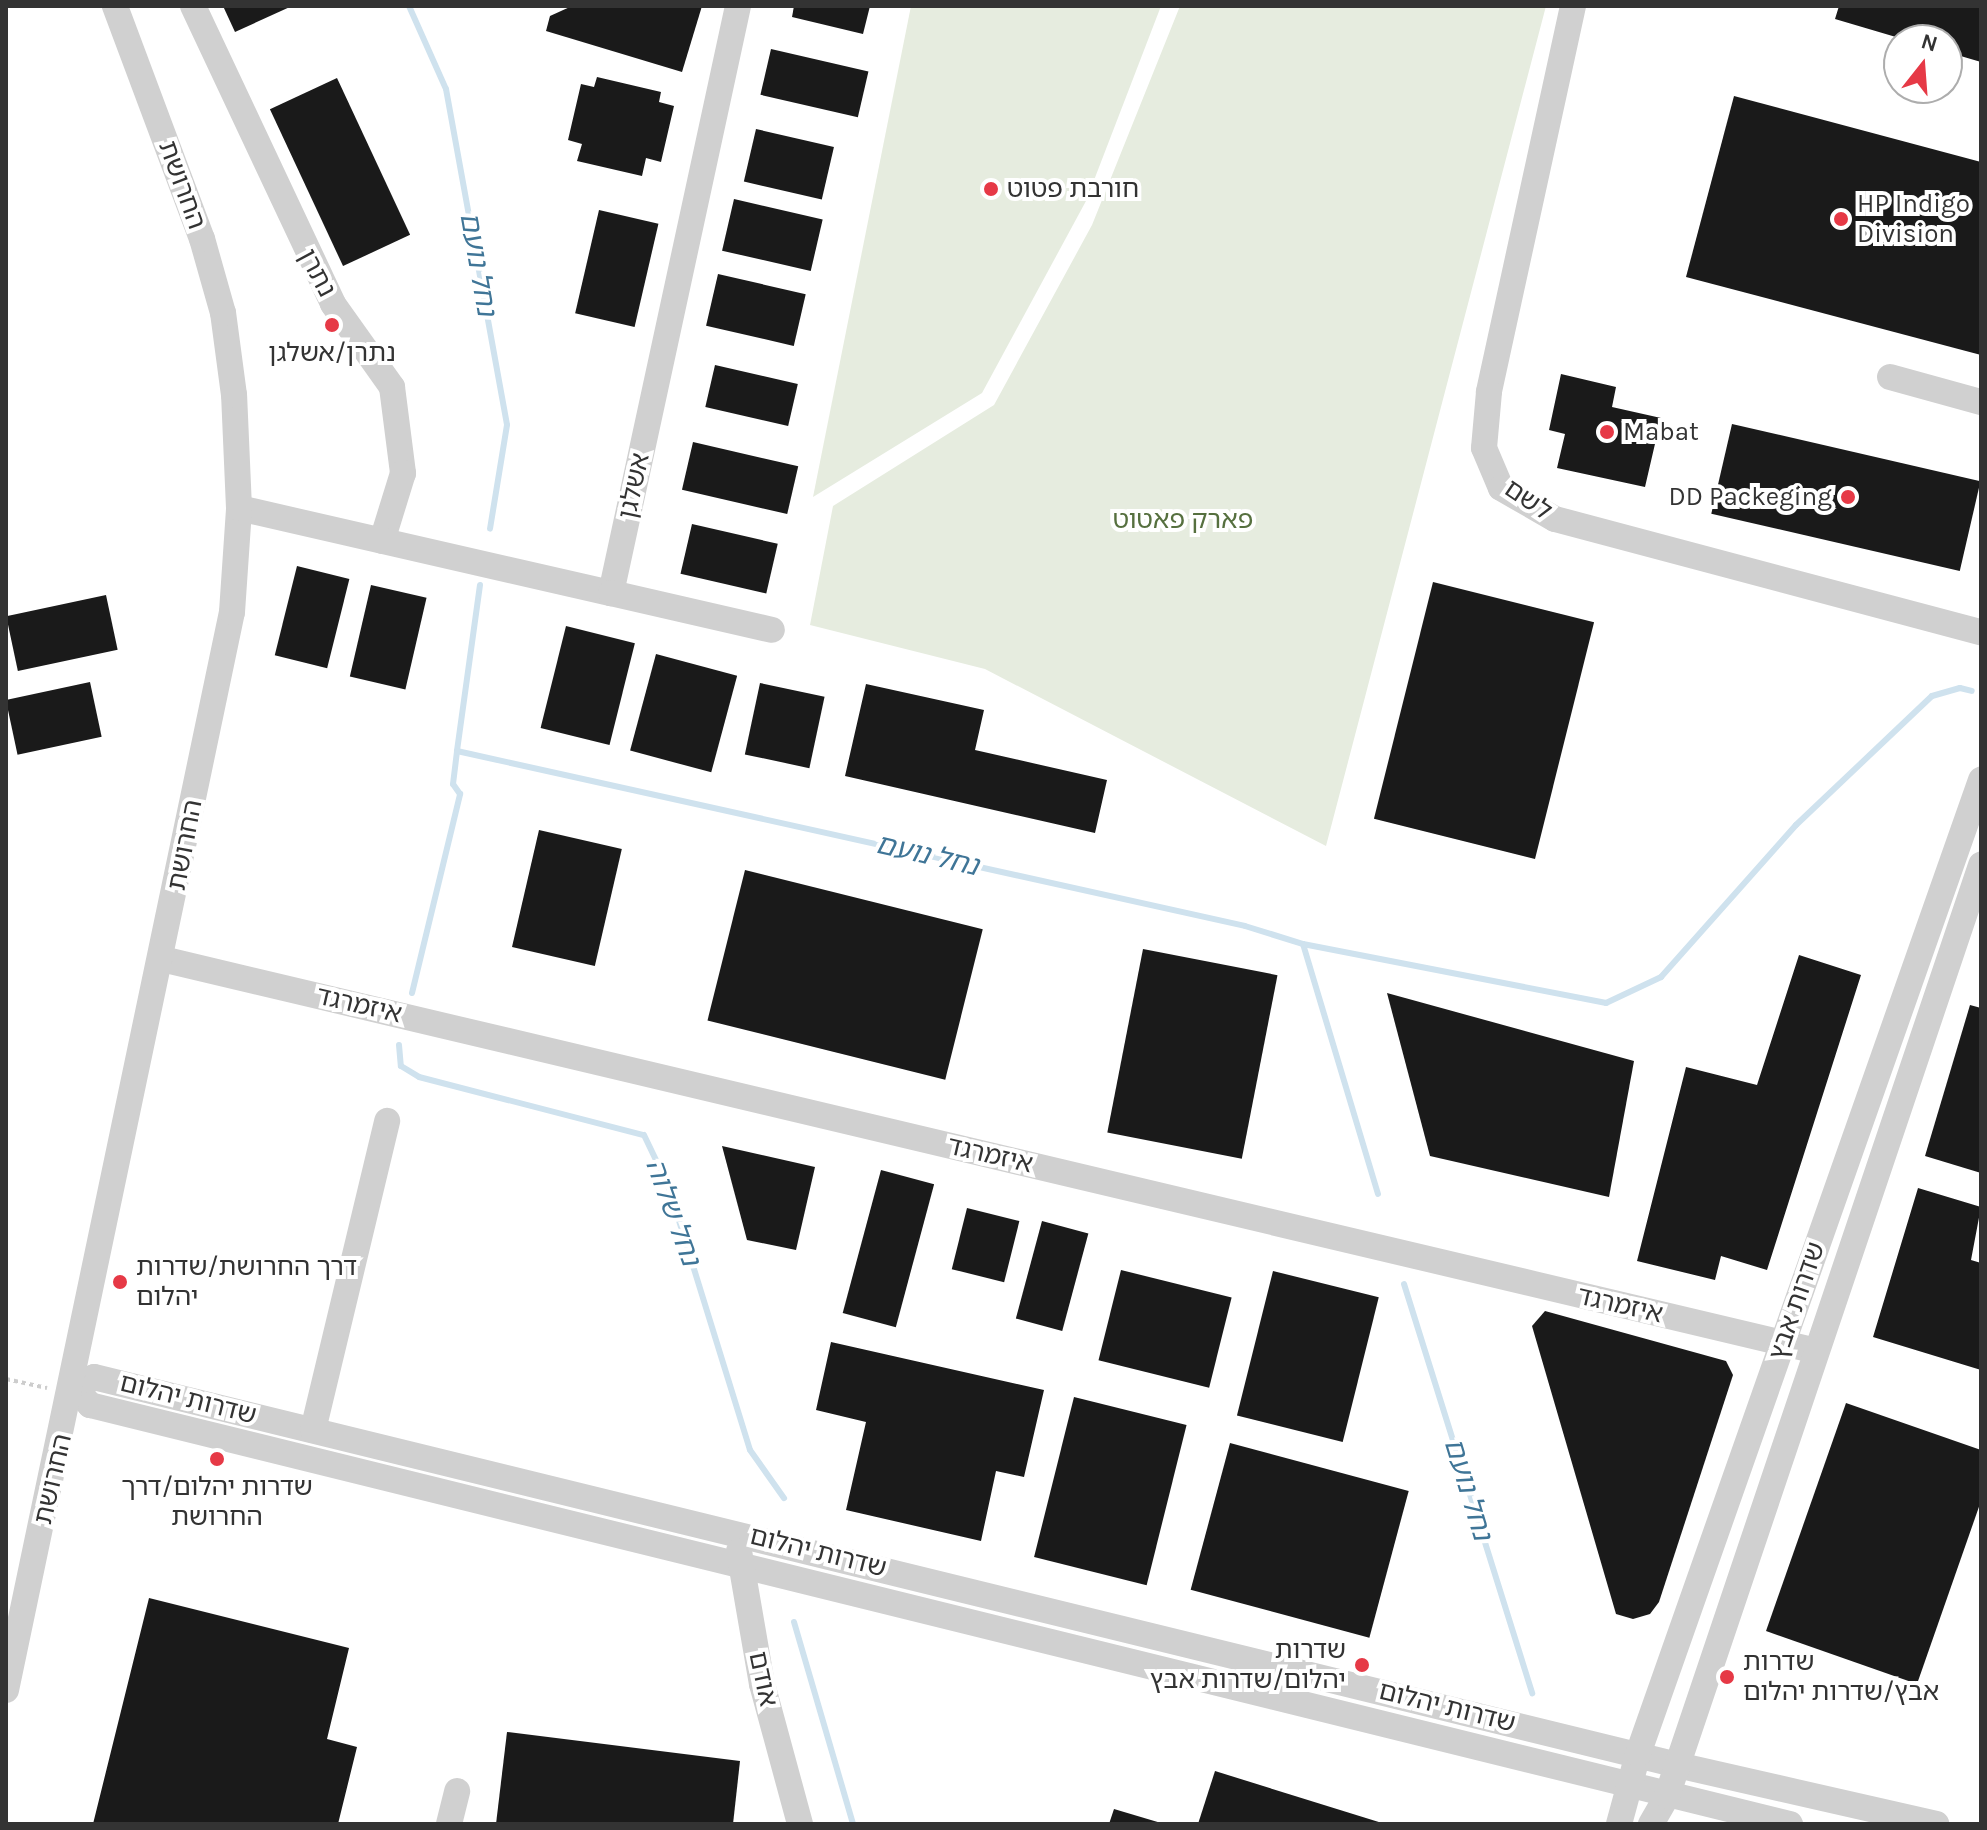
<!DOCTYPE html>
<meta charset="utf-8">
<style>
body{margin:0}
#map{position:relative;width:1987px;height:1830px;overflow:hidden;background:#fff;font-family:Karla,"Noto Sans Hebrew",sans-serif}
div>[style]{position:absolute}
.green>*{inset:0;background:#e6ecdf}
.stream>*{height:6px;margin:-3px;padding:0 3px;transform-origin:3px;border-radius:3px;background:#cfe2ee}
.building>*{inset:0;background:#1a1a1a;transform-origin:0 0}
.path>*{height:4px;margin-top:-2px;transform-origin:0;background:repeating-linear-gradient(90deg,#cdcdcd 0 4px,transparent 0 8px)}
.minor>*{height:26px;margin:-13px;padding:0 13px;transform-origin:13px;border-radius:13px;background:#d0d0d0}
.dots>*{width:22px;height:22px;translate:-50% -50%;box-sizing:border-box;border:4px solid #fff;border-radius:50%}
span{translate:-50% -50%;white-space:nowrap;text-align:center;line-height:1.15;-webkit-text-stroke:8px #fff;paint-order:stroke}
.street-label{font-size:26px;color:#333}
.poi-label{font-size:26px;color:#333}
.left{translate:0 -50%;text-align:left}
.right{translate:-100% -50%;text-align:right}
.park-label{font-size:26px;color:#56703f}
.water-label{font-size:28px;color:#3f7597;font-style:italic}
.frame{position:absolute;inset:0;border:8px solid #333;pointer-events:none}
.north{position:absolute;left:1883px;top:24px;width:80px;height:80px;box-sizing:border-box;background:#fff;border:2px solid #adadad;border-radius:50%;rotate:17deg;font-size:22px;font-weight:700;line-height:32px;text-align:center;color:#333}
.north::after{content:'';display:block;margin:auto;width:28px;height:36px;background:#e63946;clip-path:polygon(50% 0,100% 100%,50% 72%,0 100%)}
</style>
<div id="map">
<div class="green">
<i style="clip-path:polygon(911px 6px,1161px 6px,1086px 201px,982px 393px,813px 497px)"></i>
<i style="clip-path:polygon(1180px 6px,1546px 6px,1326px 846px,985px 669px,810px 625px,833px 506px,994px 405px,1092px 225px)"></i>
</div>
<div class="stream">
<i style="left:409px;top:6px;width:91px;rotate:66deg"></i>
<i style="left:446px;top:89px;width:341px;rotate:79.7deg"></i>
<i style="left:507px;top:425px;width:105px;rotate:99.3deg"></i>
<i style="left:480px;top:585px;width:168px;rotate:97.9deg"></i>
<i style="left:457px;top:751px;width:807px;rotate:12.52deg"></i>
<i style="left:1245px;top:926px;width:61px;rotate:17.2deg"></i>
<i style="left:1303px;top:944px;width:261px;rotate:73.3deg"></i>
<i style="left:1303px;top:944px;width:309px;rotate:11deg"></i>
<i style="left:1606px;top:1003px;width:61px;rotate:-25.3deg"></i>
<i style="left:1661px;top:977px;width:203px;rotate:-48.4deg"></i>
<i style="left:1796px;top:825px;width:187px;rotate:-43.5deg"></i>
<i style="left:1932px;top:696px;width:29px;rotate:-16deg"></i>
<i style="left:1960px;top:688px;width:12px;rotate:14deg"></i>
<i style="left:412px;top:993px;width:205px;rotate:-76.4deg"></i>
<i style="left:460px;top:794px;width:12px;rotate:-125deg"></i>
<i style="left:453px;top:784px;width:33px;rotate:-83deg"></i>
<i style="left:399px;top:1045px;width:21px;rotate:85deg"></i>
<i style="left:401px;top:1066px;width:21px;rotate:31deg"></i>
<i style="left:419px;top:1077px;width:232px;rotate:14.5deg"></i>
<i style="left:644px;top:1135px;width:55px;rotate:64.4deg"></i>
<i style="left:668px;top:1185px;width:277px;rotate:72.8deg"></i>
<i style="left:750px;top:1450px;width:59px;rotate:54.7deg"></i>
<i style="left:1404px;top:1284px;width:429px;rotate:72.6deg"></i>
<i style="left:794px;top:1622px;width:210px;rotate:73.7deg"></i>
</div>
<div class="building">
<i style="clip-path:polygon(223px 6px,292px 6px,235px 32px)"></i>
<i style="clip-path:polygon(572px 6px,702px 6px,682px 72px,546px 31px,550px 16px)"></i>
<i style="clip-path:polygon(794px 6px,870px 6px,863px 34px,792px 17px)"></i>
<i style="clip-path:polygon(1839px 6px,1981px 6px,1981px 62px,1947px 52px,1947px 40px,1906px 40px,1835px 19px)"></i>
<i style="left:771px;top:49px;width:100px;height:47px;rotate:13deg"></i>
<i style="clip-path:polygon(597px 77px,661px 92px,659px 102px,674px 106px,661px 162px,646px 158px,642px 176px,577px 161px,582px 144px,568px 140px,581px 84px,594px 87px)"></i>
<i style="left:337px;top:78px;width:173px;height:74px;rotate:65deg"></i>
<i style="clip-path:polygon(1734px 96px,1981px 162px,1981px 355px,1686px 277px)"></i>
<i style="left:756px;top:129px;width:80px;height:54px;rotate:13deg"></i>
<i style="left:734px;top:199px;width:91px;height:53px;rotate:13deg"></i>
<i style="left:599px;top:210px;width:61px;height:106px;rotate:13deg"></i>
<i style="left:718px;top:274px;width:90px;height:53px;rotate:13deg"></i>
<i style="left:715px;top:365px;width:85px;height:43px;rotate:13deg"></i>
<i style="clip-path:polygon(1561px 374px,1616px 387px,1612px 407px,1661px 418px,1645px 487px,1557px 468px,1565px 434px,1549px 430px)"></i>
<i style="left:1732px;top:424px;width:255px;height:92px;rotate:13deg"></i>
<i style="left:693px;top:442px;width:108px;height:49px;rotate:13deg"></i>
<i style="left:692px;top:524px;width:88px;height:51px;rotate:13deg"></i>
<i style="left:297px;top:566px;width:54px;height:92px;rotate:14deg"></i>
<i style="left:1433px;top:582px;width:166px;height:244px;rotate:14deg"></i>
<i style="left:371px;top:585px;width:57px;height:94px;rotate:13deg"></i>
<i style="left:106px;top:595px;width:56px;height:102px;rotate:78deg"></i>
<i style="left:566px;top:626px;width:71px;height:105px;rotate:14deg"></i>
<i style="left:656px;top:654px;width:84px;height:100px;rotate:15deg"></i>
<i style="left:90px;top:682px;width:56px;height:86px;rotate:78deg"></i>
<i style="left:760px;top:683px;width:66px;height:73px;rotate:12deg"></i>
<i style="clip-path:polygon(866px 684px,984px 710px,975px 750px,1107px 780px,1095px 833px,845px 776px)"></i>
<i style="left:539px;top:830px;width:85px;height:120px;rotate:13deg"></i>
<i style="left:745px;top:870px;width:245px;height:155px;rotate:14deg"></i>
<i style="left:1143px;top:949px;width:137px;height:187px;rotate:11deg"></i>
<i style="clip-path:polygon(1799px 955px,1861px 975px,1767px 1270px,1721px 1256px,1715px 1280px,1637px 1261px,1686px 1067px,1757px 1085px)"></i>
<i style="clip-path:polygon(1387px 993px,1634px 1061px,1609px 1197px,1430px 1156px)"></i>
<i style="clip-path:polygon(1970px 1005px,1981px 1008px,1981px 1173px,1925px 1156px)"></i>
<i style="clip-path:polygon(722px 1146px,815px 1167px,796px 1250px,747px 1240px)"></i>
<i style="left:881px;top:1170px;width:55px;height:148px;rotate:15deg"></i>
<i style="clip-path:polygon(1918px 1188px,1981px 1207px,1971px 1260px,1981px 1263px,1981px 1370px,1873px 1337px)"></i>
<i style="left:967px;top:1208px;width:54px;height:63px;rotate:14deg"></i>
<i style="left:1042px;top:1221px;width:48px;height:101px;rotate:15deg"></i>
<i style="left:1121px;top:1270px;width:114px;height:93px;rotate:14deg"></i>
<i style="left:1273px;top:1271px;width:109px;height:149px;rotate:14deg"></i>
<i style="clip-path:polygon(1545px 1311px,1726px 1361px,1733px 1375px,1659px 1602px,1650px 1614px,1633px 1619px,1616px 1614px,1532px 1326px)"></i>
<i style="clip-path:polygon(831px 1342px,1044px 1390px,1024px 1477px,996px 1471px,981px 1541px,846px 1510px,866px 1422px,816px 1410px)"></i>
<i style="left:1074px;top:1397px;width:116px;height:165px;rotate:14deg"></i>
<i style="clip-path:polygon(1846px 1403px,1981px 1450px,1981px 1501px,1917px 1684px,1766px 1631px)"></i>
<i style="left:1230px;top:1443px;width:185px;height:152px;rotate:15deg"></i>
<i style="clip-path:polygon(149px 1598px,349px 1648px,327px 1739px,357px 1747px,338px 1824px,93px 1824px)"></i>
<i style="clip-path:polygon(507px 1732px,740px 1761px,733px 1824px,496px 1824px)"></i>
<i style="clip-path:polygon(1215px 1771px,1382px 1823px,1382px 1824px,1198px 1824px)"></i>
<i style="clip-path:polygon(1114px 1809px,1161px 1823px,1161px 1824px,1109px 1824px)"></i>
</div>
<div class="path">
<i style="left:6px;top:1379px;width:42px;rotate:12.4deg"></i>
</div>
<div class="minor">
<i style="left:193px;top:6px;width:329px;rotate:64.8deg"></i>
<i style="left:333px;top:304px;width:102px;rotate:54.6deg"></i>
<i style="left:392px;top:387px;width:87px;rotate:82.7deg"></i>
<i style="left:403px;top:473px;width:71px;rotate:107.2deg"></i>
<i style="left:1573px;top:6px;width:395px;rotate:102.3deg"></i>
<i style="left:1489px;top:392px;width:56px;rotate:95.1deg"></i>
<i style="left:1484px;top:448px;width:43px;rotate:67deg"></i>
<i style="left:1501px;top:488px;width:62px;rotate:29.9deg"></i>
<i style="left:1555px;top:519px;width:441px;rotate:14.9deg"></i>
<i style="left:1890px;top:377px;width:94px;rotate:15.4deg"></i>
<i style="left:239px;top:508px;width:382px;rotate:12.9deg"></i>
<i style="left:611px;top:593px;width:601px;rotate:-77.79deg"></i>
<i style="left:611px;top:593px;width:165px;rotate:12.9deg"></i>
<i style="left:162px;top:959px;width:1700px;rotate:13.33deg"></i>
<i style="left:74px;top:1386px;width:22px;rotate:-24deg"></i>
<i style="left:94px;top:1377px;width:1630px;rotate:13.77deg"></i>
<i style="left:1677px;top:1765px;width:266px;rotate:12.8deg"></i>
<i style="left:74px;top:1386px;width:25px;rotate:50deg"></i>
<i style="left:90px;top:1405px;width:1751px;rotate:13.85deg"></i>
<i style="left:313px;top:1430px;width:318px;rotate:-76.5deg"></i>
<i style="left:739px;top:1551px;width:135px;rotate:80.2deg"></i>
<i style="left:762px;top:1684px;width:145px;rotate:74.8deg"></i>
<i style="left:6px;top:1690px;width:1101px;rotate:-78.16deg"></i>
<i style="left:232px;top:612px;width:104px;rotate:-86.1deg"></i>
<i style="left:239px;top:508px;width:113px;rotate:-92.5deg"></i>
<i style="left:234px;top:395px;width:83px;rotate:-97.6deg"></i>
<i style="left:223px;top:313px;width:77px;rotate:-105.8deg"></i>
<i style="left:202px;top:239px;width:249px;rotate:-110.5deg"></i>
<i style="left:449px;top:1824px;width:34px;rotate:-76deg"></i>
<i style="left:1619px;top:1824px;width:73px;rotate:-74.8deg"></i>
<i style="left:1638px;top:1754px;width:1033px;rotate:-70.6deg"></i>
<i style="left:1651px;top:1824px;width:32px;rotate:-60deg"></i>
<i style="left:1667px;top:1796px;width:983px;rotate:-71.36deg"></i>
</div>
<div class="dots">
<i style="left:991px;top:189px;background:#e63946"></i>
<i style="left:1841px;top:219px;background:#e63946"></i>
<i style="left:332px;top:325px;background:#e63946"></i>
<i style="left:1607px;top:432px;background:#e63946"></i>
<i style="left:1848px;top:497px;background:#e63946"></i>
<i style="left:120px;top:1282px;background:#e63946"></i>
<i style="left:217px;top:1459px;background:#e63946"></i>
<i style="left:1362px;top:1665px;background:#e63946"></i>
<i style="left:1727px;top:1677px;background:#e63946"></i>
</div>
<div class="street-label">
<span style="left:182px;top:185px;rotate:70deg">החרושת</span>
<span style="left:317px;top:273px;rotate:62deg">נתרן</span>
<span style="left:634px;top:486px;rotate:-78deg">אשלגן</span>
<span style="left:1528px;top:500px;rotate:34deg">לשם</span>
<span style="left:185px;top:845px;rotate:-79deg">החרושת</span>
<span style="left:359px;top:1005px;rotate:13deg">איזמרגד</span>
<span style="left:990px;top:1155px;rotate:13deg">איזמרגד</span>
<span style="left:1797px;top:1301px;rotate:-71deg">שדרות אבץ</span>
<span style="left:1620px;top:1305px;rotate:13deg">איזמרגד</span>
<span style="left:188px;top:1399px;rotate:14deg">שדרות יהלום</span>
<span style="left:53px;top:1479px;rotate:-77deg">החרושת</span>
<span style="left:818px;top:1552px;rotate:14deg">שדרות יהלום</span>
<span style="left:763px;top:1679px;rotate:78deg">אודם</span>
<span style="left:1447px;top:1707px;rotate:14deg">שדרות יהלום</span>
</div>
<div class="poi-label">
<span class="left" style="left:1007px;top:189px">חורבת פטוט</span>
<span class="left" style="left:1857px;top:219px">HP Indigo<br>Division</span>
<span style="left:332px;top:353px">נתרן/אשלגן</span>
<span class="left" style="left:1623px;top:432px">Mabat</span>
<span class="right" style="left:1832px;top:497px">DD Packeging</span>
<span class="left" style="left:136px;top:1282px">דרך החרושת/שדרות<br>יהלום</span>
<span style="left:217px;top:1502px">שדרות יהלום/דרך<br>החרושת</span>
<span class="right" style="left:1346px;top:1665px">שדרות<br>יהלום/שדרות אבץ</span>
<span class="left" style="left:1743px;top:1677px">שדרות<br>אבץ/שדרות יהלום</span>
</div>
<div class="park-label">
<span style="left:1183px;top:520px">פארק פאטוט</span>
</div>
<div class="water-label">
<span style="left:478px;top:264px;rotate:80deg">נחל נועם</span>
<span style="left:927px;top:855px;rotate:13deg">נחל נועם</span>
<span style="left:673px;top:1212px;rotate:70deg">נחל שלוה</span>
<span style="left:1468px;top:1489px;rotate:73deg">נחל נועם</span>
</div>
<div class="frame"></div>
<div class="north">N</div>
</div>
